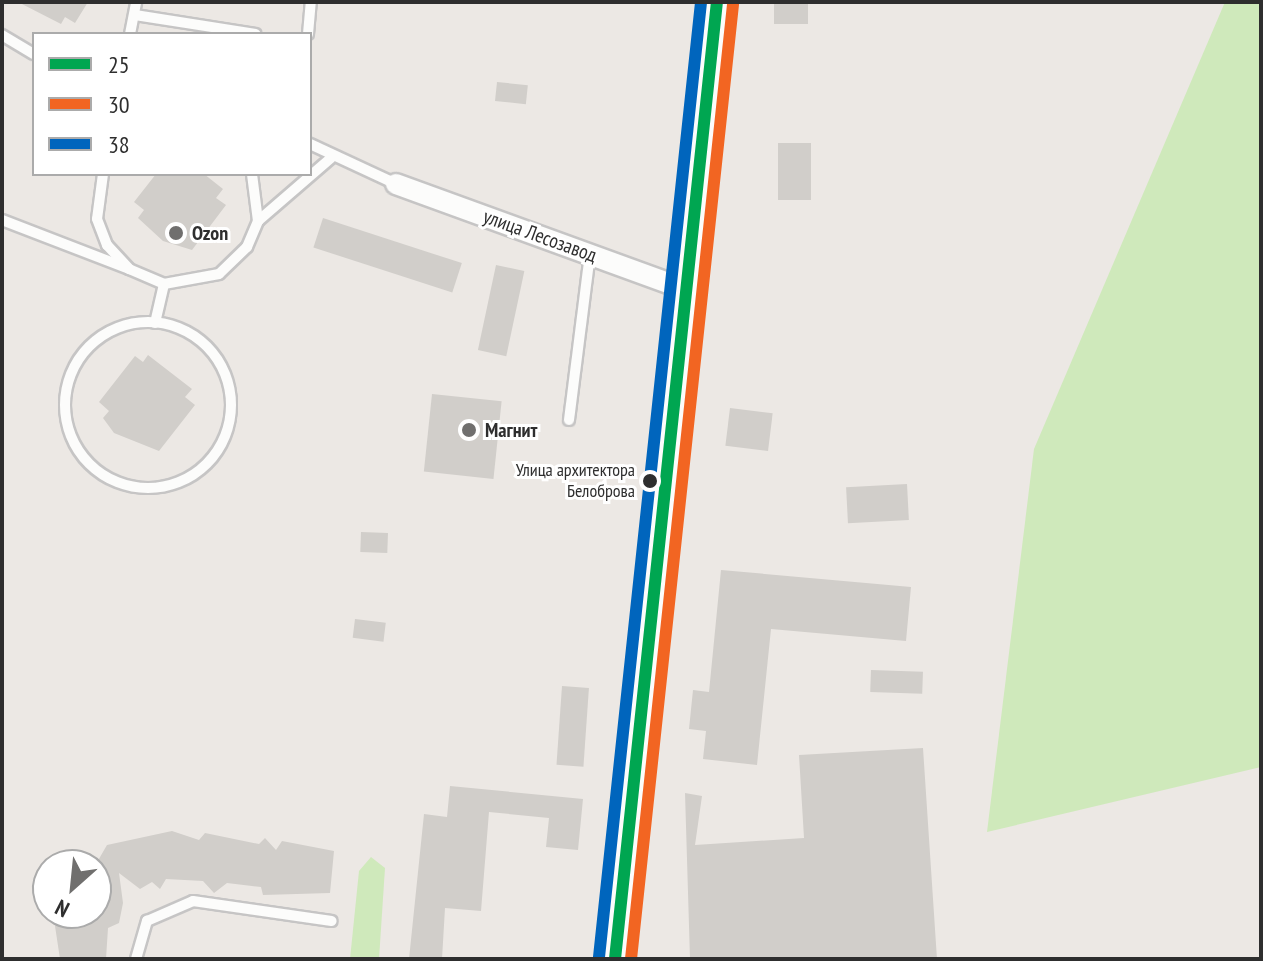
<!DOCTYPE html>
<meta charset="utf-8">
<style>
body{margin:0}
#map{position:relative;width:1263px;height:961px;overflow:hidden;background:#ece8e4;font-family:"PT Sans Narrow",sans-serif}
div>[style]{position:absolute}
.green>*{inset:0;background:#cfe9bb}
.building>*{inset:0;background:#d1ceca;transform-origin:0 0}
.roads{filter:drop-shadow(2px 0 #c6c5c5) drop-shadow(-2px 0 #c6c5c5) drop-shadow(0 2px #c6c5c5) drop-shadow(0 -2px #c6c5c5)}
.lane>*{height:10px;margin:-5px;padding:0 5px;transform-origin:5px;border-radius:5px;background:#fcfcfb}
.lane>.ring{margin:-5px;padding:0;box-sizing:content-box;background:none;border:10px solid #fcfcfb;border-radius:50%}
.street>*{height:20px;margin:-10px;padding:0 10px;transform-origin:10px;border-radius:10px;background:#fcfcfb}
.secondary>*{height:28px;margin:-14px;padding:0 14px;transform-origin:14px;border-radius:14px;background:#fcfcfb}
.bus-1>*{height:12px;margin:-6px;padding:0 6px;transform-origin:6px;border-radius:6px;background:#00a651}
.bus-2>*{height:12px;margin:-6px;padding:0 6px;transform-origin:6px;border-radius:6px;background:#f26522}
.bus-3>*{height:12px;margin:-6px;padding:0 6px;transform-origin:6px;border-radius:6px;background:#0065bd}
.dots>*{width:22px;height:22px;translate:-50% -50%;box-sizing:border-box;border:4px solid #fff;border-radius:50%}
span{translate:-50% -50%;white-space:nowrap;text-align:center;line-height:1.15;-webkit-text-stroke:6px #fff;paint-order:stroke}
.bus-label{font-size:18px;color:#2e2e2e}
.right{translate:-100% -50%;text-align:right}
.poi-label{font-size:20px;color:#2e2e2e;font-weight:700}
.left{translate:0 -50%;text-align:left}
.street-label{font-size:20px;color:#2e2e2e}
.frame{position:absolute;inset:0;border:4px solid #2e2e2e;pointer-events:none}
.legend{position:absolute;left:32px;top:32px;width:280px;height:144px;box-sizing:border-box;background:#fff;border:2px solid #ababab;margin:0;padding:10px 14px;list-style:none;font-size:24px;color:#2e2e2e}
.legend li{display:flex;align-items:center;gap:16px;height:40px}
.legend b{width:40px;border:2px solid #ababab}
.north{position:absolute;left:32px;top:849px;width:80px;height:80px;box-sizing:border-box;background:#fff;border:2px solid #ababab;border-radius:50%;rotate:207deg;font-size:22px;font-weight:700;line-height:32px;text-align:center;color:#2e2e2e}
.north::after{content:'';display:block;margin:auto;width:28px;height:36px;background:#706f6e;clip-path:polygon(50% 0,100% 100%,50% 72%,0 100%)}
</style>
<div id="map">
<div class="green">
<i style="clip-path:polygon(1225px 2px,1261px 2px,1261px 767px,987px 832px,1034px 449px)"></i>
<i style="clip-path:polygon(371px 857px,385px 868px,379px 959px,350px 959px,359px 871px)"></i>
</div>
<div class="building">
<i style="clip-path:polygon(18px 2px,88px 2px,75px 23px,65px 17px,61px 24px)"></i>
<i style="left:774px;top:2px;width:34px;height:22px"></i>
<i style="left:497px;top:82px;width:31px;height:19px;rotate:6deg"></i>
<i style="left:778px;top:143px;width:33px;height:57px"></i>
<i style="clip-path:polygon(156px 174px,204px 174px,223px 189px,216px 198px,226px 205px,192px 250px,163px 241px,138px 218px,144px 210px,134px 202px)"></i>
<i style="left:323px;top:218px;width:146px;height:31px;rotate:18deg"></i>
<i style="left:496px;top:265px;width:29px;height:87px;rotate:12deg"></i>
<i style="clip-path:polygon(148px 355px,192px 389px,185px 397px,195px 405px,159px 451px,114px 433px,103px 418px,109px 411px,99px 402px,135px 356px,143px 362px)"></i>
<i style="left:432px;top:394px;width:70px;height:78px;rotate:6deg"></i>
<i style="left:730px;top:408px;width:43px;height:38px;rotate:7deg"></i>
<i style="left:907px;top:484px;width:36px;height:61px;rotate:87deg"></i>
<i style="left:361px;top:532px;width:27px;height:20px;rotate:2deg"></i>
<i style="clip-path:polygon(721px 570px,911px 587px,906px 641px,771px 629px,757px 765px,703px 759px,706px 731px,689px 729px,693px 690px,709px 692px)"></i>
<i style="left:355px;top:619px;width:31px;height:19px;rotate:7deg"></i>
<i style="left:871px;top:670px;width:52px;height:22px;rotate:2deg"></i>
<i style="left:562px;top:686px;width:27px;height:79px;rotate:4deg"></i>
<i style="clip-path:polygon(923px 748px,937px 959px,690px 959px,685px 793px,702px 796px,695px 845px,804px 838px,799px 755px)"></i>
<i style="clip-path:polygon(450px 786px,583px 799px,578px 850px,546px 847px,549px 818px,489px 812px,481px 911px,445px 908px,442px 959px,409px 959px,424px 814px,447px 817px)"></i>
<i style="clip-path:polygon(172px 831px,199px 840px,205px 833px,259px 844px,265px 838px,276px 850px,282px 841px,334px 851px,330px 893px,263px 895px,261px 887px,227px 883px,214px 893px,203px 881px,166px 879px,160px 889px,152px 882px,140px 889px,119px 873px,123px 903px,119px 923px,108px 928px,106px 959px,60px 959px,55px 926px,63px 913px,96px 913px,96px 864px,107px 845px)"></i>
</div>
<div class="roads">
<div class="lane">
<i style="left:135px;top:15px;width:122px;rotate:8.9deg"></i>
<i style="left:130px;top:34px;width:33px;rotate:-79deg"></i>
<i style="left:308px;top:34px;width:32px;rotate:-85deg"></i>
<i style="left:2px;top:35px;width:37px;rotate:31deg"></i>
<i style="left:310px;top:144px;width:95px;rotate:24.9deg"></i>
<i style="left:103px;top:174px;width:45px;rotate:97.6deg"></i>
<i style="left:97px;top:219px;width:28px;rotate:69deg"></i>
<i style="left:107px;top:245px;width:33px;rotate:47deg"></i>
<i style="left:129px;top:269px;width:38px;rotate:23deg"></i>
<i style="left:164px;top:284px;width:56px;rotate:-10.3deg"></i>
<i style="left:219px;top:274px;width:39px;rotate:-44deg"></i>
<i style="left:247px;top:247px;width:28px;rotate:-67deg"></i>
<i style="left:258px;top:221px;width:47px;rotate:-97.3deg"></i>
<i style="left:2px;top:220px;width:136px;rotate:21.1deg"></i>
<i style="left:258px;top:221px;width:96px;rotate:-40.8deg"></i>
<i class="ring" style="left:65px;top:322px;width:156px;height:156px"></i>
<i style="left:155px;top:323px;width:40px;rotate:-77deg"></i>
<i style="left:569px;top:420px;width:167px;rotate:-82.8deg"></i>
<i style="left:136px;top:959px;width:40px;rotate:-74deg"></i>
<i style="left:147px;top:921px;width:50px;rotate:-23.5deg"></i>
<i style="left:193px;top:901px;width:140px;rotate:8.2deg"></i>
</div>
<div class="street">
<i style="left:396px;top:184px;width:307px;rotate:20deg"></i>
</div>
<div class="secondary">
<i style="left:615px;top:959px;width:962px;rotate:-83.92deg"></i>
</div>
</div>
<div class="bus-1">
<i style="left:615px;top:959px;width:962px;rotate:-83.92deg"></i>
</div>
<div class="bus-2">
<i style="left:631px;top:959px;width:960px;rotate:-83.9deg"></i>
</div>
<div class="bus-3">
<i style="left:599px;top:957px;width:960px;rotate:-83.9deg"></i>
</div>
<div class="dots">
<i style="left:176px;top:233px;background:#706f6e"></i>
<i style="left:469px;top:430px;background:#706f6e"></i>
<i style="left:650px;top:481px;background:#2e2e2e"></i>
</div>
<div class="bus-label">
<span class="right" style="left:635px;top:481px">Улица архитектора<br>Белоброва</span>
</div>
<div class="poi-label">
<span class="left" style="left:192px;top:233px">Ozon</span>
<span class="left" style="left:485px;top:430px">Магнит</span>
</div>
<div class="street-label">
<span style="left:540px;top:236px;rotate:20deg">улица Лесозавод</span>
</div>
<div class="frame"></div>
<ul class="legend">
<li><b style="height:10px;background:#00a651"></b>25</li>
<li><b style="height:10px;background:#f26522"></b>30</li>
<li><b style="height:10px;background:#0065bd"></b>38</li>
</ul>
<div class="north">N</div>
</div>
